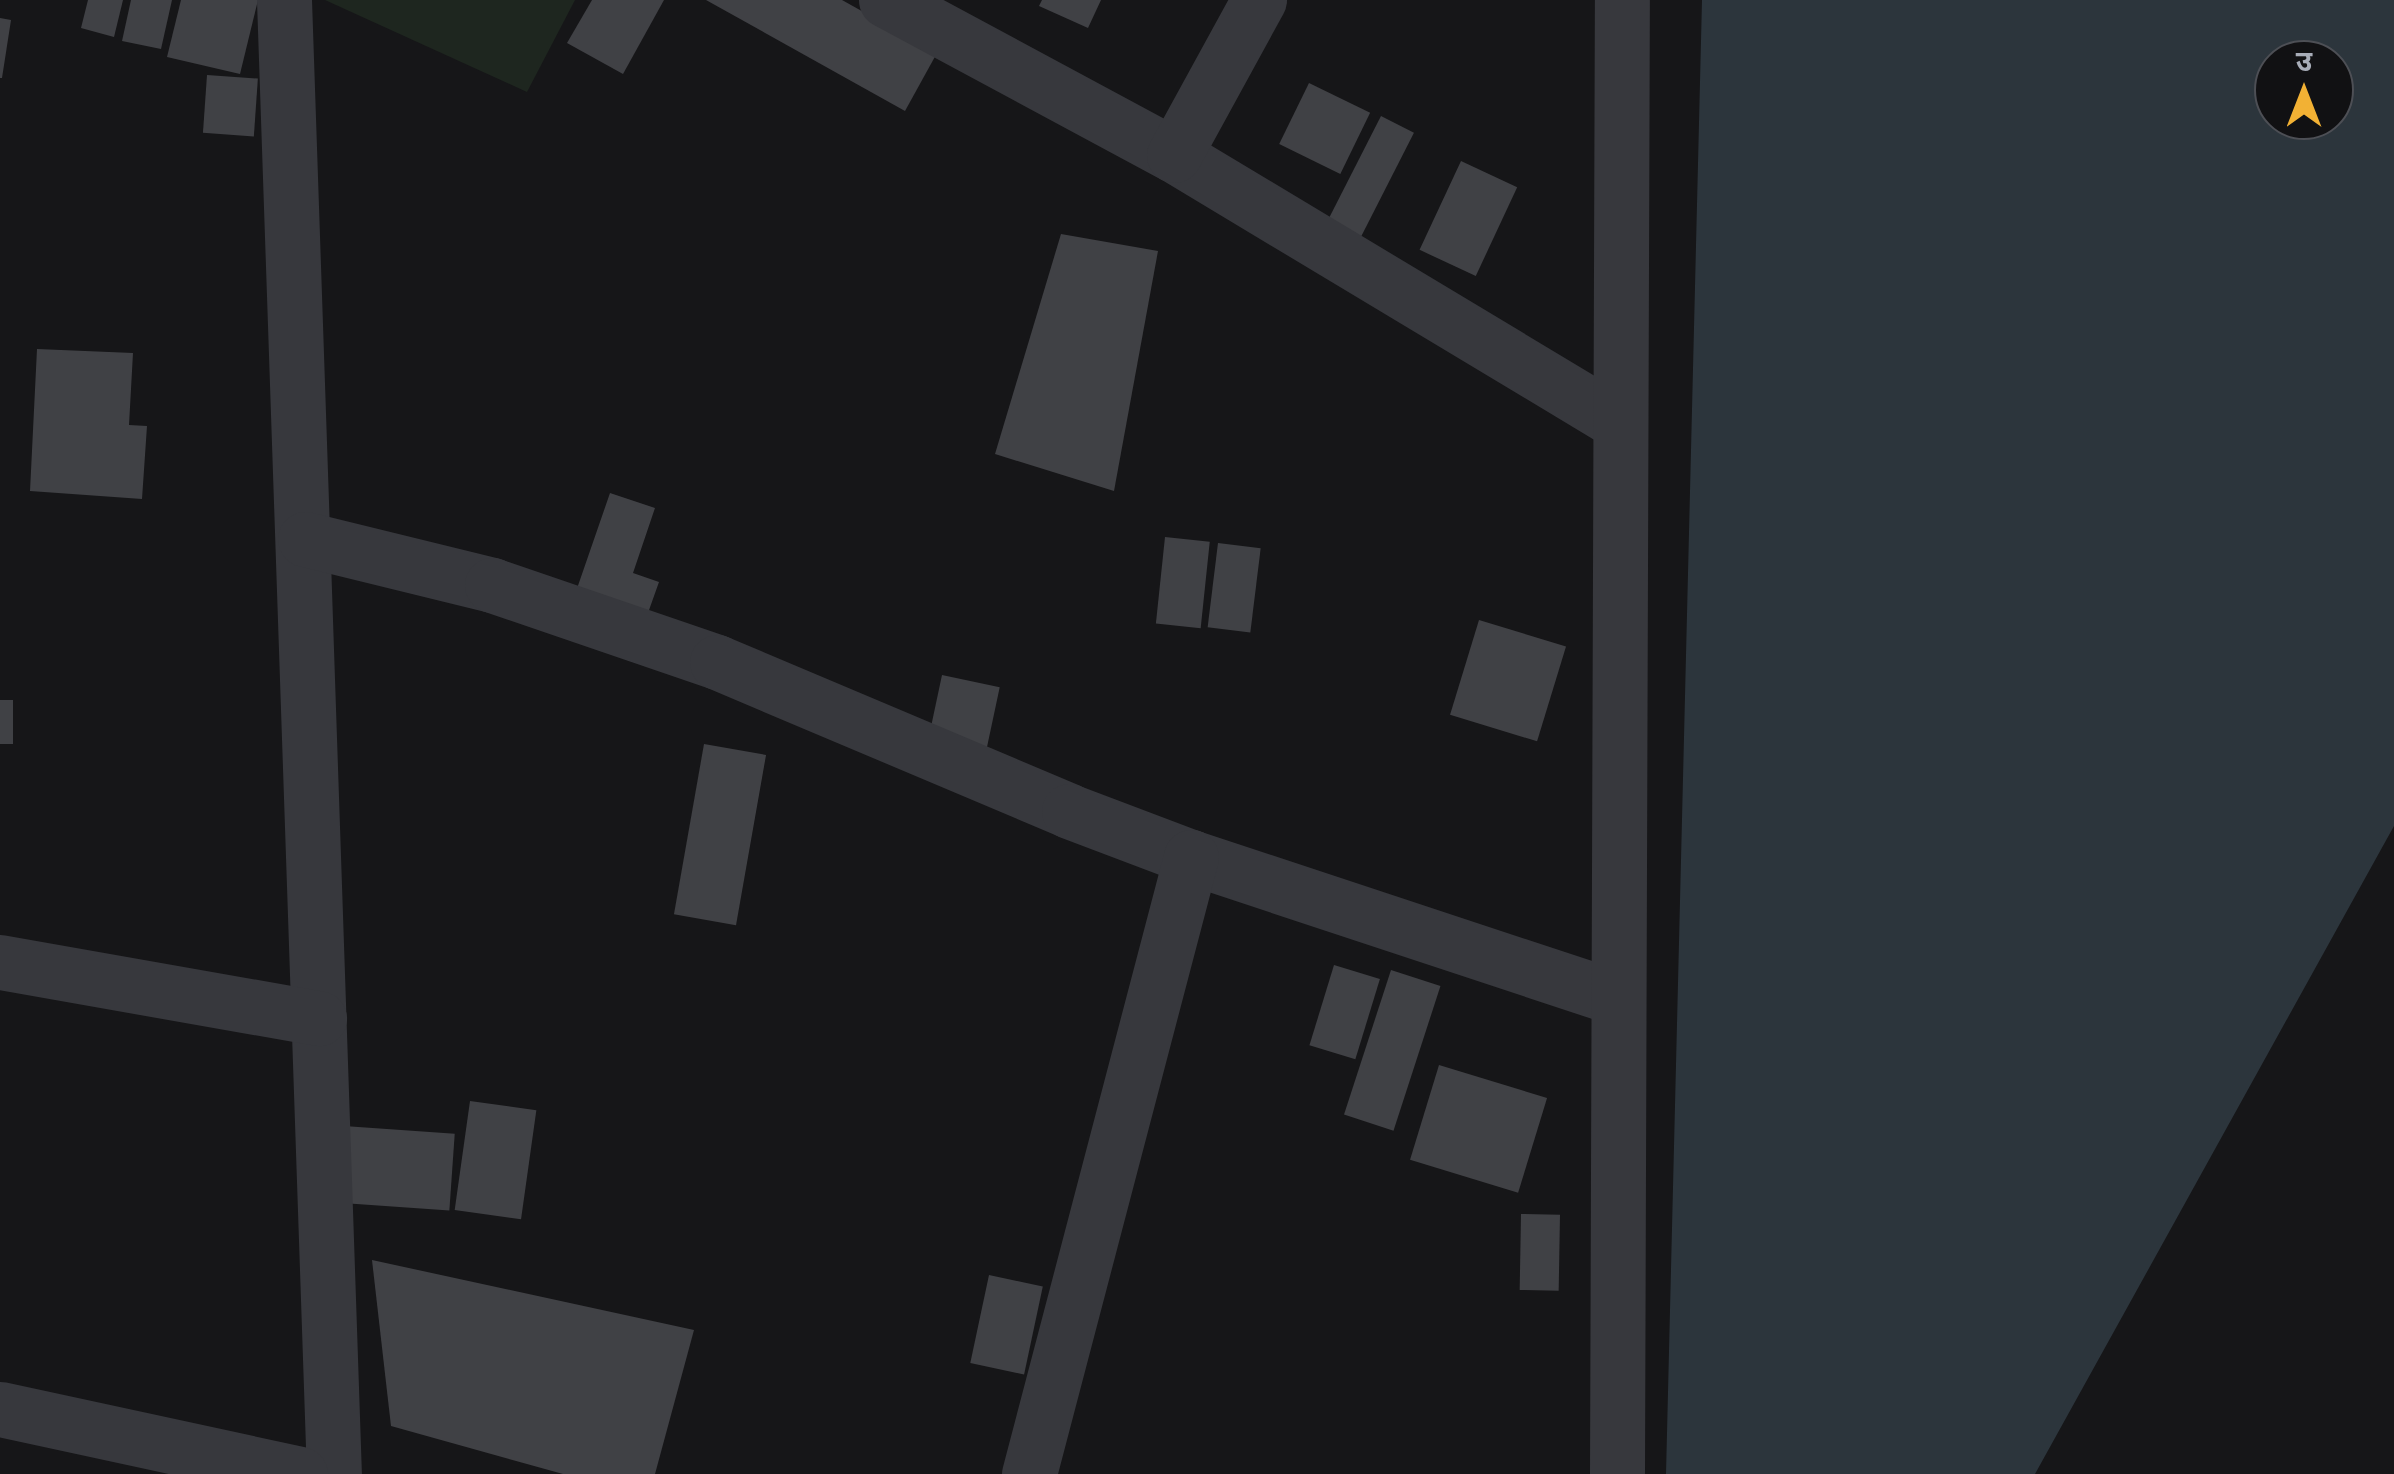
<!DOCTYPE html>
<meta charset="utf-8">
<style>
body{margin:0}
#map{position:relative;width:2394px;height:1474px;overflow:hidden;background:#161618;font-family:"Varela Round","Noto Sans Devanagari",sans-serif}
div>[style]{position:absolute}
.green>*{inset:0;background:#1e261f}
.water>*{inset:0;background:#2c353c}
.building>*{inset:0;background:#404145;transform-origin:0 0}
.minor>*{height:55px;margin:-27.5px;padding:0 27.5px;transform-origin:27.5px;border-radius:27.5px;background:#37383d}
span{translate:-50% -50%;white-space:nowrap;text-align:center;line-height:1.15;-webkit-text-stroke:9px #111113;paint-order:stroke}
.north{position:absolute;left:2254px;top:40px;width:100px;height:100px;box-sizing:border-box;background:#111113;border:2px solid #4d4f55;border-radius:50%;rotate:0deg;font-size:28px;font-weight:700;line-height:40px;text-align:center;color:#a8adb8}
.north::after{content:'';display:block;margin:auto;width:35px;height:45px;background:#f2b134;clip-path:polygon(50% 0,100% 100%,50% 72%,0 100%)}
</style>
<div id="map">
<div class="green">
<i style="clip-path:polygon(325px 0,575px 0,527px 92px)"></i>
</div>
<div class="water">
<i style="clip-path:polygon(evenodd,1702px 0,2394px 0,2394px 826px,2035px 1474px,1666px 1474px,1702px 0,2274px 60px,2334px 60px,2334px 120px,2274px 120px,2274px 60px)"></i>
</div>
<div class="building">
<i style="clip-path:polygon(88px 0,123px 0,114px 37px,81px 28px)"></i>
<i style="clip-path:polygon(131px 0,172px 0,161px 49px,122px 41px)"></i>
<i style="clip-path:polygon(181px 0,258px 0,240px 74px,167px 57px)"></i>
<i style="clip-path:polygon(592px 0,664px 0,623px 74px,567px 43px)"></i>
<i style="clip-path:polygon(706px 0,842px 0,937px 53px,905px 111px)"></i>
<i style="clip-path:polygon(1042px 0,1101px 0,1088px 28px,1039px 6px)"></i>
<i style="clip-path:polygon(0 18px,11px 20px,2px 78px,0 78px)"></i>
<i style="left:207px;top:75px;width:51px;height:58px;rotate:4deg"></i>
<i style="left:1309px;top:83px;width:68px;height:68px;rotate:26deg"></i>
<i style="left:1381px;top:116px;width:37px;height:129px;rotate:27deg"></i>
<i style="left:1461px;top:161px;width:62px;height:98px;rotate:25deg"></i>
<i style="clip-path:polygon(1061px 234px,1158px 251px,1114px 491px,995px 454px)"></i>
<i style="clip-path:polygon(37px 349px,133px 353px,129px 425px,147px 426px,142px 499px,30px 491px)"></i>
<i style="clip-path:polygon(610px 493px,655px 508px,633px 573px,659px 582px,643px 627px,572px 603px)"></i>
<i style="left:1165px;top:537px;width:45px;height:87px;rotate:6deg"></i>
<i style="left:1218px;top:543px;width:43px;height:85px;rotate:7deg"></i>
<i style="left:1479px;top:620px;width:91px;height:99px;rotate:17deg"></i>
<i style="left:942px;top:675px;width:59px;height:70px;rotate:12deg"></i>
<i style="left:0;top:700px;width:13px;height:44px"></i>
<i style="left:704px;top:744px;width:63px;height:173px;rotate:10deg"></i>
<i style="left:1334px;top:965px;width:48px;height:84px;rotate:17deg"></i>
<i style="left:1391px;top:970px;width:52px;height:152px;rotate:18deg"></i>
<i style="left:1439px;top:1065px;width:113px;height:99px;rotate:17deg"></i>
<i style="left:470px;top:1101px;width:67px;height:110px;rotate:8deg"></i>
<i style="left:344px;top:1126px;width:111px;height:77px;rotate:4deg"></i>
<i style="left:1521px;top:1214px;width:39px;height:76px;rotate:1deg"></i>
<i style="clip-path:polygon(372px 1260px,694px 1330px,655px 1474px,563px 1474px,391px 1426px)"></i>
<i style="left:989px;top:1275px;width:55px;height:90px;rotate:12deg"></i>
</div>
<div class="minor">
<i style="left:284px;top:0;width:1475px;rotate:88.06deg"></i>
<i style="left:886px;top:0;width:327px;rotate:28.3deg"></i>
<i style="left:1174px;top:155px;width:520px;rotate:31deg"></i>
<i style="left:1174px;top:155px;width:177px;rotate:-61.3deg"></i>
<i style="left:305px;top:539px;width:193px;rotate:13.8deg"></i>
<i style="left:492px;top:585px;width:238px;rotate:18.9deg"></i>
<i style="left:717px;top:662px;width:382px;rotate:22.9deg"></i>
<i style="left:1069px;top:811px;width:130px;rotate:20.7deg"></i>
<i style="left:1191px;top:857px;width:449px;rotate:18.3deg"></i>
<i style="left:0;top:962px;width:324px;rotate:10deg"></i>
<i style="left:0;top:1409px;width:307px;rotate:12.2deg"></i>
<i style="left:1029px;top:1474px;width:638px;rotate:-75.29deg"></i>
<i style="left:1617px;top:1474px;width:1474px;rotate:-89.81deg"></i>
</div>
<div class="north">उ</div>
</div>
